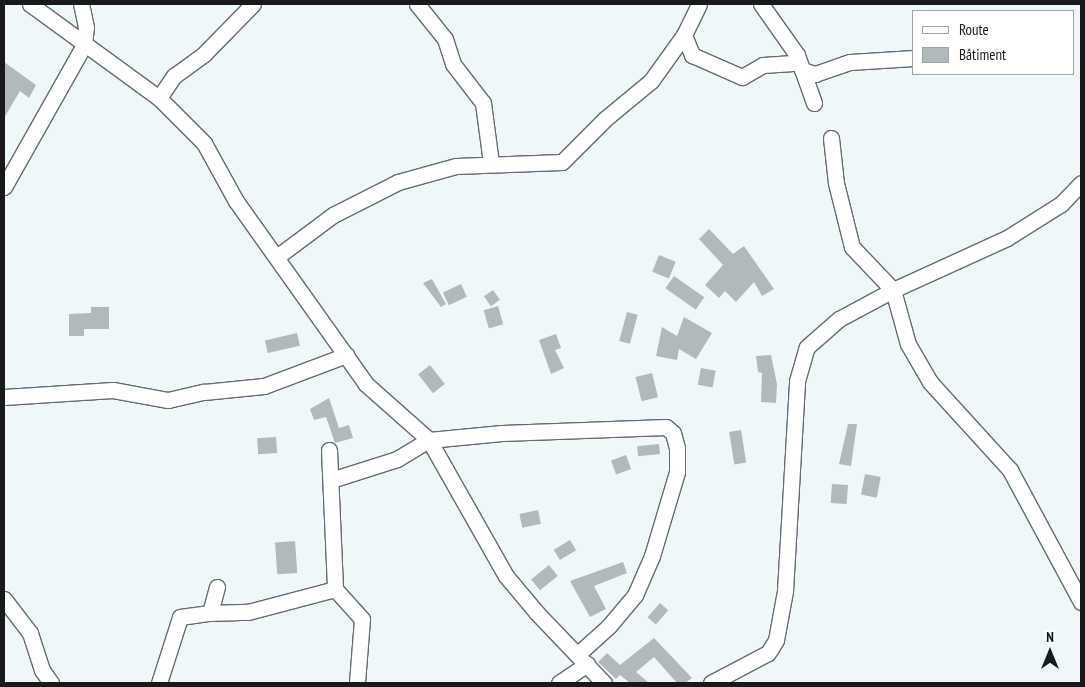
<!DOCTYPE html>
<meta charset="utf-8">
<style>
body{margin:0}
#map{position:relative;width:1085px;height:687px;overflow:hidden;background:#eef8fa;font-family:"PT Sans Narrow",sans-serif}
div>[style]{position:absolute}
.building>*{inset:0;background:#b0b9bb;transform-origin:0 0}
.roads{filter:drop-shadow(1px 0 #646d6e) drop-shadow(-1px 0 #646d6e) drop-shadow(0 1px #646d6e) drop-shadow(0 -1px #646d6e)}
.minor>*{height:15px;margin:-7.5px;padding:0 7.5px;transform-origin:7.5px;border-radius:7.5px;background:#fff}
span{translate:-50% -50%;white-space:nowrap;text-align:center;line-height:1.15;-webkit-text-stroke:5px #fff;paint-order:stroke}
.frame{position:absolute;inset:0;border:5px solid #171a1b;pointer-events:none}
.legend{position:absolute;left:912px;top:10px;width:162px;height:65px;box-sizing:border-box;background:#fff;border:1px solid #a2a3a4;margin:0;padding:6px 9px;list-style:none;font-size:15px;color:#171a1b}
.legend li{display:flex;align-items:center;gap:10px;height:25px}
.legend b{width:25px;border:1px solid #a2a3a4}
.north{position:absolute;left:1025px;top:627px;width:50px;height:50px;-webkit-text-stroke:4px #fff;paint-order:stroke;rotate:0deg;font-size:14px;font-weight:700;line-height:20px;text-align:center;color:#171a1b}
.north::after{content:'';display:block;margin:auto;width:18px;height:22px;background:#171a1b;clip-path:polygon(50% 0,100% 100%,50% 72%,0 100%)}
</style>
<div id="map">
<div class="building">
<i style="clip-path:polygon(4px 62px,36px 85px,29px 98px,20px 91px,4px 118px)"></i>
<i style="clip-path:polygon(709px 229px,733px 254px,744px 246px,774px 289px,762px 296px,754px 282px,736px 302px,725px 291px,719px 298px,705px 285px,723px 265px,699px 239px)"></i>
<i style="left:659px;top:255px;width:18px;height:18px;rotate:22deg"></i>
<i style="left:674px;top:276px;width:37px;height:15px;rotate:35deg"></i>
<i style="clip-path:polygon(432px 279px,446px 304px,441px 307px,423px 283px)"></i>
<i style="left:461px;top:284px;width:14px;height:20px;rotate:65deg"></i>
<i style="left:493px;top:290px;width:12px;height:11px;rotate:55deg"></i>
<i style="left:498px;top:306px;width:19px;height:15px;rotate:74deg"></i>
<i style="clip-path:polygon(91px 307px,109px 307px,109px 329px,84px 329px,84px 336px,69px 336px,69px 314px,91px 313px)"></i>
<i style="left:627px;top:312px;width:11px;height:30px;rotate:15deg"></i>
<i style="clip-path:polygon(684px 317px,712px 333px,696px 359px,679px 349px,677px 360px,656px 356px,662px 327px,677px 336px)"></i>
<i style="left:297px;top:333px;width:13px;height:33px;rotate:77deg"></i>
<i style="clip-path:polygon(556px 334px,561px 348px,555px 350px,564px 368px,551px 374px,539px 340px)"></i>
<i style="clip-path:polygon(771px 355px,777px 384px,776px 403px,761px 402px,762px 373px,758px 372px,756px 356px)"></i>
<i style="left:430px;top:365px;width:24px;height:15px;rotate:52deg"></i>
<i style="left:701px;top:368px;width:15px;height:17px;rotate:11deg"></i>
<i style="left:652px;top:373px;width:25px;height:17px;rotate:76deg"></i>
<i style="clip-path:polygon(329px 398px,339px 428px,349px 425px,353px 438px,335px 443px,326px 417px,314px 420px,310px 409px)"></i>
<i style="clip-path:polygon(848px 424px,857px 424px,851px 466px,839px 464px)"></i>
<i style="left:741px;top:430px;width:33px;height:12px;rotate:81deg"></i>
<i style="left:276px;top:437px;width:16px;height:19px;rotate:86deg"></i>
<i style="left:659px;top:444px;width:10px;height:22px;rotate:84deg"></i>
<i style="left:626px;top:455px;width:15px;height:16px;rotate:70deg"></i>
<i style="left:865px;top:474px;width:16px;height:21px;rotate:11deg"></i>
<i style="left:832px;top:484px;width:16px;height:19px;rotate:4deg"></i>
<i style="left:538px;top:510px;width:14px;height:19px;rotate:78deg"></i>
<i style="left:570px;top:540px;width:12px;height:19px;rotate:59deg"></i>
<i style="left:295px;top:541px;width:32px;height:20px;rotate:86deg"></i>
<i style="clip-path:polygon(623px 562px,627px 573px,594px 586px,606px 609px,590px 617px,570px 581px)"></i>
<i style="left:549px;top:565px;width:14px;height:23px;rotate:51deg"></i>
<i style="left:660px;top:603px;width:11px;height:19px;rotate:41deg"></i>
<i style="clip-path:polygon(654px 638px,692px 678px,685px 683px,677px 683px,654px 657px,636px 672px,649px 683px,630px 683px,620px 675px,616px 679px,598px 662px,607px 653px,620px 665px)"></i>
</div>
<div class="roads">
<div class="minor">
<i style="left:30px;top:4px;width:160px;rotate:36.1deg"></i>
<i style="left:159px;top:98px;width:64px;rotate:45deg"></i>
<i style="left:204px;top:143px;width:66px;rotate:61.1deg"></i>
<i style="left:236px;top:201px;width:224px;rotate:54.6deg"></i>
<i style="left:366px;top:384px;width:84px;rotate:41.6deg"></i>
<i style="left:429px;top:440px;width:156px;rotate:60.5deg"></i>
<i style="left:506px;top:576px;width:48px;rotate:50deg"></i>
<i style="left:537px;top:613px;width:97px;rotate:46.3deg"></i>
<i style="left:417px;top:4px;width:45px;rotate:51.3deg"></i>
<i style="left:445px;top:39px;width:26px;rotate:72deg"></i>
<i style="left:453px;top:64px;width:49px;rotate:52.4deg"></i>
<i style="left:483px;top:103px;width:61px;rotate:82.4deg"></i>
<i style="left:761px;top:4px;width:62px;rotate:54.8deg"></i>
<i style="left:797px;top:55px;width:51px;rotate:70.5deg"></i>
<i style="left:684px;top:35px;width:22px;rotate:68deg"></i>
<i style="left:692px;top:55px;width:55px;rotate:23.7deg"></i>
<i style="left:742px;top:77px;width:24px;rotate:-30deg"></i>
<i style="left:763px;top:65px;width:30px;rotate:-4deg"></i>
<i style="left:793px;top:63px;width:9px;rotate:-63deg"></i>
<i style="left:802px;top:70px;width:14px;rotate:17deg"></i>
<i style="left:815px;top:74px;width:37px;rotate:-19deg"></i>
<i style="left:850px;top:62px;width:64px;rotate:-3.6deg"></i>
<i style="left:159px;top:98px;width:27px;rotate:-56deg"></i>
<i style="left:174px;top:76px;width:37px;rotate:-36deg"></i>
<i style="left:204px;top:54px;width:70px;rotate:-45.6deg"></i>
<i style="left:831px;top:138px;width:45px;rotate:83.7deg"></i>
<i style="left:836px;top:183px;width:66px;rotate:76deg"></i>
<i style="left:852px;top:247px;width:59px;rotate:46.4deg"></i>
<i style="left:893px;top:290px;width:56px;rotate:74.5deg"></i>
<i style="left:908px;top:344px;width:44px;rotate:59.9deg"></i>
<i style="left:930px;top:382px;width:119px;rotate:47.7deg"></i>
<i style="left:1010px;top:470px;width:150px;rotate:61.7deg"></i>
<i style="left:4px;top:187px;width:163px;rotate:-60.6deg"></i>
<i style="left:84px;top:45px;width:18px;rotate:-84deg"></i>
<i style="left:86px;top:27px;width:24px;rotate:-102deg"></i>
<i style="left:278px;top:256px;width:69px;rotate:-36.7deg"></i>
<i style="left:333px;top:215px;width:73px;rotate:-26.9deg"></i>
<i style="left:398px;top:182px;width:60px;rotate:-15.4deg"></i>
<i style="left:456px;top:166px;width:106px;rotate:-2.2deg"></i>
<i style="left:562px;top:162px;width:61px;rotate:-45deg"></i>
<i style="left:605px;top:119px;width:60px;rotate:-39.6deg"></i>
<i style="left:651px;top:81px;width:57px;rotate:-54.3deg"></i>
<i style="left:684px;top:35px;width:34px;rotate:-64deg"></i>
<i style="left:4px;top:397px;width:109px;rotate:-3.7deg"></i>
<i style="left:113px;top:390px;width:56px;rotate:10.3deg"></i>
<i style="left:168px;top:400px;width:37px;rotate:-13deg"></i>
<i style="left:204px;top:392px;width:60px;rotate:-5.7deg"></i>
<i style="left:264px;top:386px;width:88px;rotate:-20.7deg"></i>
<i style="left:329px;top:450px;width:139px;rotate:87.5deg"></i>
<i style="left:331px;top:480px;width:69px;rotate:-17.7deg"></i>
<i style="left:397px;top:459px;width:37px;rotate:-31deg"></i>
<i style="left:429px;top:440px;width:73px;rotate:-5.5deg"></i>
<i style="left:502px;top:433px;width:164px;rotate:-2.1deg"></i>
<i style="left:666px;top:427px;width:9px;rotate:41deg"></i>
<i style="left:673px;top:433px;width:16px;rotate:75deg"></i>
<i style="left:677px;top:448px;width:24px;rotate:90deg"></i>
<i style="left:677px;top:472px;width:88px;rotate:106.6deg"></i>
<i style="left:652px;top:556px;width:43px;rotate:113.6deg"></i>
<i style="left:635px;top:595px;width:40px;rotate:130deg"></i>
<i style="left:609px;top:626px;width:42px;rotate:137.9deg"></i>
<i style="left:4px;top:599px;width:43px;rotate:52.6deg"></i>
<i style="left:30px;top:633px;width:39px;rotate:72deg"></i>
<i style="left:42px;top:670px;width:16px;rotate:55deg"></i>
<i style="left:210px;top:613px;width:38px;rotate:-2deg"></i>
<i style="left:248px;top:612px;width:90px;rotate:-14.8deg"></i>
<i style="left:335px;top:589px;width:40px;rotate:48deg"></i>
<i style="left:362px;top:619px;width:64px;rotate:94.5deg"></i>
<i style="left:159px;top:683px;width:69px;rotate:-72.3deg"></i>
<i style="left:180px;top:617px;width:30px;rotate:-8deg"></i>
<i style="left:210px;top:613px;width:27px;rotate:-75deg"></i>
<i style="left:559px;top:683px;width:34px;rotate:-34deg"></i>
<i style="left:711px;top:683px;width:64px;rotate:-27.8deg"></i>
<i style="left:768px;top:653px;width:15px;rotate:-58deg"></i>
<i style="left:776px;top:640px;width:50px;rotate:-79.6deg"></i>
<i style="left:785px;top:591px;width:210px;rotate:-86.7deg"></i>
<i style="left:797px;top:381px;width:35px;rotate:-74deg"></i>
<i style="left:807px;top:347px;width:43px;rotate:-41.2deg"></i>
<i style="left:839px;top:319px;width:61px;rotate:-28.2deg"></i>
<i style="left:893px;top:290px;width:125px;rotate:-24.5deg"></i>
<i style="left:1007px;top:238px;width:64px;rotate:-32.2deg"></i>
<i style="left:1061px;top:204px;width:29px;rotate:-46deg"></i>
</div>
</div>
<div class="frame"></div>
<ul class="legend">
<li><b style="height:6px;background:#fff"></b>Route</li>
<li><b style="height:14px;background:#b0b9bb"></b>Bâtiment</li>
</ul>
<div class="north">N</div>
</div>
